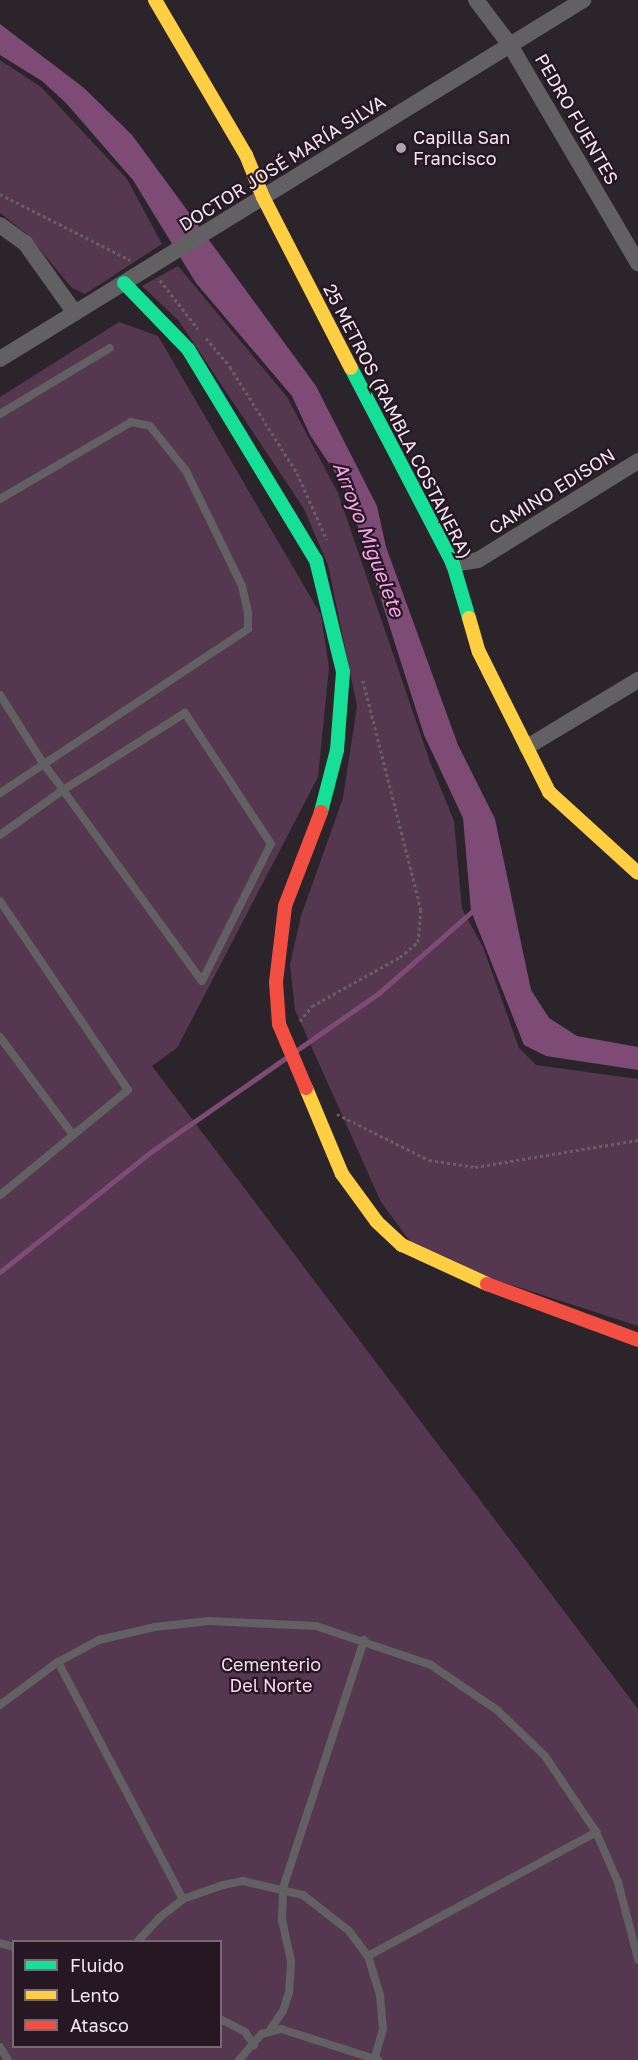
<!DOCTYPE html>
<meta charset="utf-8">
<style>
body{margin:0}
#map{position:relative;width:638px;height:2060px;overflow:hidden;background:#2c242b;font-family:"Golos Text",sans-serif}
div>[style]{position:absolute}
.green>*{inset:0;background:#553750}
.water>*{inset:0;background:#7e4b76}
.stream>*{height:4.5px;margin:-2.25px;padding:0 2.25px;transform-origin:2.25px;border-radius:2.25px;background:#7e4b76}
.path>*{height:3px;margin-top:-1.5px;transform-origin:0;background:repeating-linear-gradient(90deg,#666065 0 3px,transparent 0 6px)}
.lane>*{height:8px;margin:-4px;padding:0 4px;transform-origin:4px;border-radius:4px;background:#626062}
.street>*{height:16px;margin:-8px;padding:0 8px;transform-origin:8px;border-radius:8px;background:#626062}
.fast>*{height:14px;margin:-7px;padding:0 7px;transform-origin:7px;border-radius:7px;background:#16e098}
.slow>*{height:14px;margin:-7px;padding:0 7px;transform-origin:7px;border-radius:7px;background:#ffcf43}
.jam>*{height:14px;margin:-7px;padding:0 7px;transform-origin:7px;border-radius:7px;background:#f24e42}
.dots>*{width:16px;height:16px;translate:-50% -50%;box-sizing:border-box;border:3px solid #261723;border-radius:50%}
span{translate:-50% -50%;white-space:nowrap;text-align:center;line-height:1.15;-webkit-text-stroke:4.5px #261723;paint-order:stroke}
.street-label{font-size:18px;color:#f2e7f0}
.poi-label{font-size:18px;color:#f2e7f0}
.left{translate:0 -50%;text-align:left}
.park-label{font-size:18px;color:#f9d8f2}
.water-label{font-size:20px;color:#f5a4e7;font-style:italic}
.legend{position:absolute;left:12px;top:1940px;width:210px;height:108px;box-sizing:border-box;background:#261723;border:2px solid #786a75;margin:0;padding:8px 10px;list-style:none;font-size:18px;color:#f2e7f0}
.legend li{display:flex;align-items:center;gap:12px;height:30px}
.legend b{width:30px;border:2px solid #786a75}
</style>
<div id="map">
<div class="green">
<i style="clip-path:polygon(0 60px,41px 87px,127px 179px,162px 244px,85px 294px,72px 288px,28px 235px,0 213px)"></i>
<i style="clip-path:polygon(178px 266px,287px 397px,338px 493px,430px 762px,454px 821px,462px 909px,483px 947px,519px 1048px,536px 1065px,638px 1079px,638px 1326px,420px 1255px,381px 1202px,295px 1010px,290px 964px,301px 916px,343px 798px,357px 706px,328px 565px,304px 509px,179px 321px,142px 286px)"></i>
<i style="clip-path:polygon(evenodd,119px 322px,158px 336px,321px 615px,329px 668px,318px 777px,177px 1048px,152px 1066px,638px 1709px,638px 2060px,0 2060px,0 397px,119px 322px,14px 1942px,220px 1942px,220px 2046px,14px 2046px,14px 1942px)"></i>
</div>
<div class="water">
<i style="clip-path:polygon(0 24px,84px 88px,132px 135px,316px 386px,377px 506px,386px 547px,458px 745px,495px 819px,531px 990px,549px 1018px,577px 1036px,638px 1047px,638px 1070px,546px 1056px,524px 1045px,471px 911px,463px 818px,424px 735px,346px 489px,310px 435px,292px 396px,196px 283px,133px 180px,66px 103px,42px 81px,0 55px)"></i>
</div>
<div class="stream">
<i style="left:297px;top:1050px;width:100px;rotate:-34.8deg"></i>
<i style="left:379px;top:993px;width:129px;rotate:-41.2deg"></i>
<i style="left:0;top:1272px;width:194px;rotate:-38.5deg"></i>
<i style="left:152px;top:1151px;width:163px;rotate:-34.8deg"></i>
</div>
<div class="path">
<i style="left:0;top:194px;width:146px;rotate:26.9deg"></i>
<i style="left:160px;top:280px;width:62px;rotate:52.2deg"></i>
<i style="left:206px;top:338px;width:38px;rotate:50deg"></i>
<i style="left:230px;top:367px;width:125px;rotate:57.7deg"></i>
<i style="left:297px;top:473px;width:73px;rotate:65.9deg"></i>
<i style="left:300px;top:1021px;width:19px;rotate:-51deg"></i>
<i style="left:312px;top:1006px;width:101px;rotate:-29.1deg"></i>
<i style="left:400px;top:957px;width:23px;rotate:-40deg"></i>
<i style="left:418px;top:942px;width:32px;rotate:-85deg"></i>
<i style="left:421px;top:910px;width:237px;rotate:-104.2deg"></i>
<i style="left:337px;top:1114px;width:103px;rotate:26.6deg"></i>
<i style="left:429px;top:1160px;width:47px;rotate:8.7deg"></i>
<i style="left:475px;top:1167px;width:165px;rotate:-9.4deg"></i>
</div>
<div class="lane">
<i style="left:0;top:414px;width:128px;rotate:-31deg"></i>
<i style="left:0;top:499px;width:152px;rotate:-30.4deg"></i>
<i style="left:131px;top:422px;width:19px;rotate:12deg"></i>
<i style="left:150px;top:426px;width:58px;rotate:51.3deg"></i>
<i style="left:186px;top:471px;width:128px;rotate:64deg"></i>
<i style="left:242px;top:586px;width:28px;rotate:77deg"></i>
<i style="left:248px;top:613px;width:16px;rotate:90deg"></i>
<i style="left:248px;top:629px;width:297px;rotate:146.5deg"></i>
<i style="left:0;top:695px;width:80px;rotate:57.7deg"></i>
<i style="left:43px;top:763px;width:34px;rotate:53deg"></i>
<i style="left:63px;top:790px;width:236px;rotate:54deg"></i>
<i style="left:202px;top:981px;width:153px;rotate:-63.3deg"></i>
<i style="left:271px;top:844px;width:157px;rotate:-123.3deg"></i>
<i style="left:185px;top:713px;width:144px;rotate:147.7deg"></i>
<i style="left:63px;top:790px;width:77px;rotate:144.5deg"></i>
<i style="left:0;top:901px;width:228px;rotate:55.9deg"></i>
<i style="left:128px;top:1090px;width:166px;rotate:140.6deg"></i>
<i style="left:0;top:1037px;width:122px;rotate:53.3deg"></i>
<i style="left:58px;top:1662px;width:268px;rotate:62.2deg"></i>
<i style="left:0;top:1705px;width:72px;rotate:-36.6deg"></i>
<i style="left:58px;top:1662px;width:47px;rotate:-28.2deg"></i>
<i style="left:99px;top:1640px;width:57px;rotate:-13.1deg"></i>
<i style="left:155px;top:1627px;width:54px;rotate:-6.3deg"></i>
<i style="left:209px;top:1621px;width:107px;rotate:2.7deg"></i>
<i style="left:316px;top:1626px;width:121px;rotate:18.7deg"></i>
<i style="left:431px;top:1665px;width:80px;rotate:34.3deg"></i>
<i style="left:497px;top:1710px;width:66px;rotate:43.8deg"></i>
<i style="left:545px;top:1756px;width:92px;rotate:56.1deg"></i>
<i style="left:596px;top:1832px;width:55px;rotate:66.3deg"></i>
<i style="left:618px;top:1882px;width:80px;rotate:75.4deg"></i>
<i style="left:137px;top:1942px;width:33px;rotate:-47deg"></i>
<i style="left:159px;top:1918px;width:31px;rotate:-38deg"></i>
<i style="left:183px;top:1899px;width:42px;rotate:-19.3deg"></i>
<i style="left:223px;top:1885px;width:20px;rotate:-11deg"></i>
<i style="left:243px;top:1881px;width:62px;rotate:13.1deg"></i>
<i style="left:303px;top:1895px;width:58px;rotate:38deg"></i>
<i style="left:349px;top:1931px;width:31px;rotate:53deg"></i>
<i style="left:368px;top:1956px;width:41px;rotate:72.9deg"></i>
<i style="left:380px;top:1995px;width:34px;rotate:85deg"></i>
<i style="left:383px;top:2029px;width:32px;rotate:106deg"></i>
<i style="left:0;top:1943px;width:15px;rotate:16deg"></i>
<i style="left:368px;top:1956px;width:260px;rotate:-28.5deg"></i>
<i style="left:220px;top:2019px;width:28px;rotate:27deg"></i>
<i style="left:245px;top:2032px;width:16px;rotate:55deg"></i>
<i style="left:270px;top:2030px;width:23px;rotate:-56deg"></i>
<i style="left:283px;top:2011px;width:20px;rotate:-72deg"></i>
<i style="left:289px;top:1992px;width:31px;rotate:-86deg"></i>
<i style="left:291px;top:1961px;width:42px;rotate:-102.4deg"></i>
<i style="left:282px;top:1920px;width:32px;rotate:-88deg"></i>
<i style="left:283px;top:1888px;width:261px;rotate:-71.9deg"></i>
<i style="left:0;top:2047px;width:15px;rotate:58deg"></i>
<i style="left:239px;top:2060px;width:35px;rotate:-49deg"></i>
<i style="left:262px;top:2034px;width:20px;rotate:-15deg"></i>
<i style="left:281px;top:2029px;width:102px;rotate:17.7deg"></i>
</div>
<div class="street">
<i style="left:476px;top:0;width:56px;rotate:52.9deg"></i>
<i style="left:510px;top:45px;width:253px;rotate:59.6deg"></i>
<i style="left:0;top:225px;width:31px;rotate:36deg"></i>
<i style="left:25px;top:243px;width:86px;rotate:54.5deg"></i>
<i style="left:0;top:359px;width:685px;rotate:-31.62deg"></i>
<i style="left:453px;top:564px;width:25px;rotate:-9deg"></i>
<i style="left:478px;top:560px;width:188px;rotate:-31.7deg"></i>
<i style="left:527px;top:747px;width:130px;rotate:-31.1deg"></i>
</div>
<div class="fast">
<i style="left:124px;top:283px;width:92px;rotate:45.9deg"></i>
<i style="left:188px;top:349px;width:247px;rotate:58.8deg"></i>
<i style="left:316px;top:560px;width:115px;rotate:76.4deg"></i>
<i style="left:343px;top:672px;width:78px;rotate:94.4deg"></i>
<i style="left:337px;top:750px;width:64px;rotate:104.5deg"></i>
<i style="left:351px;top:368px;width:221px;rotate:62.5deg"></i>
<i style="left:453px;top:564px;width:56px;rotate:73.5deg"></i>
</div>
<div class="slow">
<i style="left:155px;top:0;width:180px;rotate:59.6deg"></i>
<i style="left:246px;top:155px;width:45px;rotate:68deg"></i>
<i style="left:263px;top:197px;width:192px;rotate:62.8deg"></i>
<i style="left:469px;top:618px;width:35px;rotate:74deg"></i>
<i style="left:479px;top:652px;width:157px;rotate:63.4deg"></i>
<i style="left:549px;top:792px;width:120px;rotate:42.3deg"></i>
<i style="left:306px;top:1088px;width:93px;rotate:67.3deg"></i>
<i style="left:342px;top:1174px;width:59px;rotate:53.9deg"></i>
<i style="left:377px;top:1222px;width:34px;rotate:43deg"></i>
<i style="left:402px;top:1245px;width:94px;rotate:24.6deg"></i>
</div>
<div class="jam">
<i style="left:306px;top:1088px;width:69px;rotate:-112.9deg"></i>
<i style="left:279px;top:1024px;width:42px;rotate:-94.1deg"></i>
<i style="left:276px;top:982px;width:77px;rotate:-83.2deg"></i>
<i style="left:285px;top:906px;width:101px;rotate:-69deg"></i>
<i style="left:487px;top:1284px;width:161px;rotate:20.3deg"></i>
</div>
<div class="dots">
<i style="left:401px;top:148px;background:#ada3ab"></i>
</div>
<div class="street-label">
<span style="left:577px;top:119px;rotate:60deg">PEDRO FUENTES</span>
<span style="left:282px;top:163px;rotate:-32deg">DOCTOR JOSÉ MARÍA SILVA</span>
<span style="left:398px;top:421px;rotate:63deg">25 METROS (RAMBLA COSTANERA)</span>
<span style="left:552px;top:491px;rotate:-32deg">CAMINO EDISON</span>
</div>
<div class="poi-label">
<span class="left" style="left:413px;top:148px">Capilla San<br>Francisco</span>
</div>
<div class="park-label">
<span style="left:271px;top:1675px">Cementerio<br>Del Norte</span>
</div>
<div class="water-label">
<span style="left:369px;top:539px;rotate:69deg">Arroyo Miguelete</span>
</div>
<ul class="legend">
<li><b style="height:8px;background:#16e098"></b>Fluido</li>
<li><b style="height:8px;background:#ffcf43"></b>Lento</li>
<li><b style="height:8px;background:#f24e42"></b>Atasco</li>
</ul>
</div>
